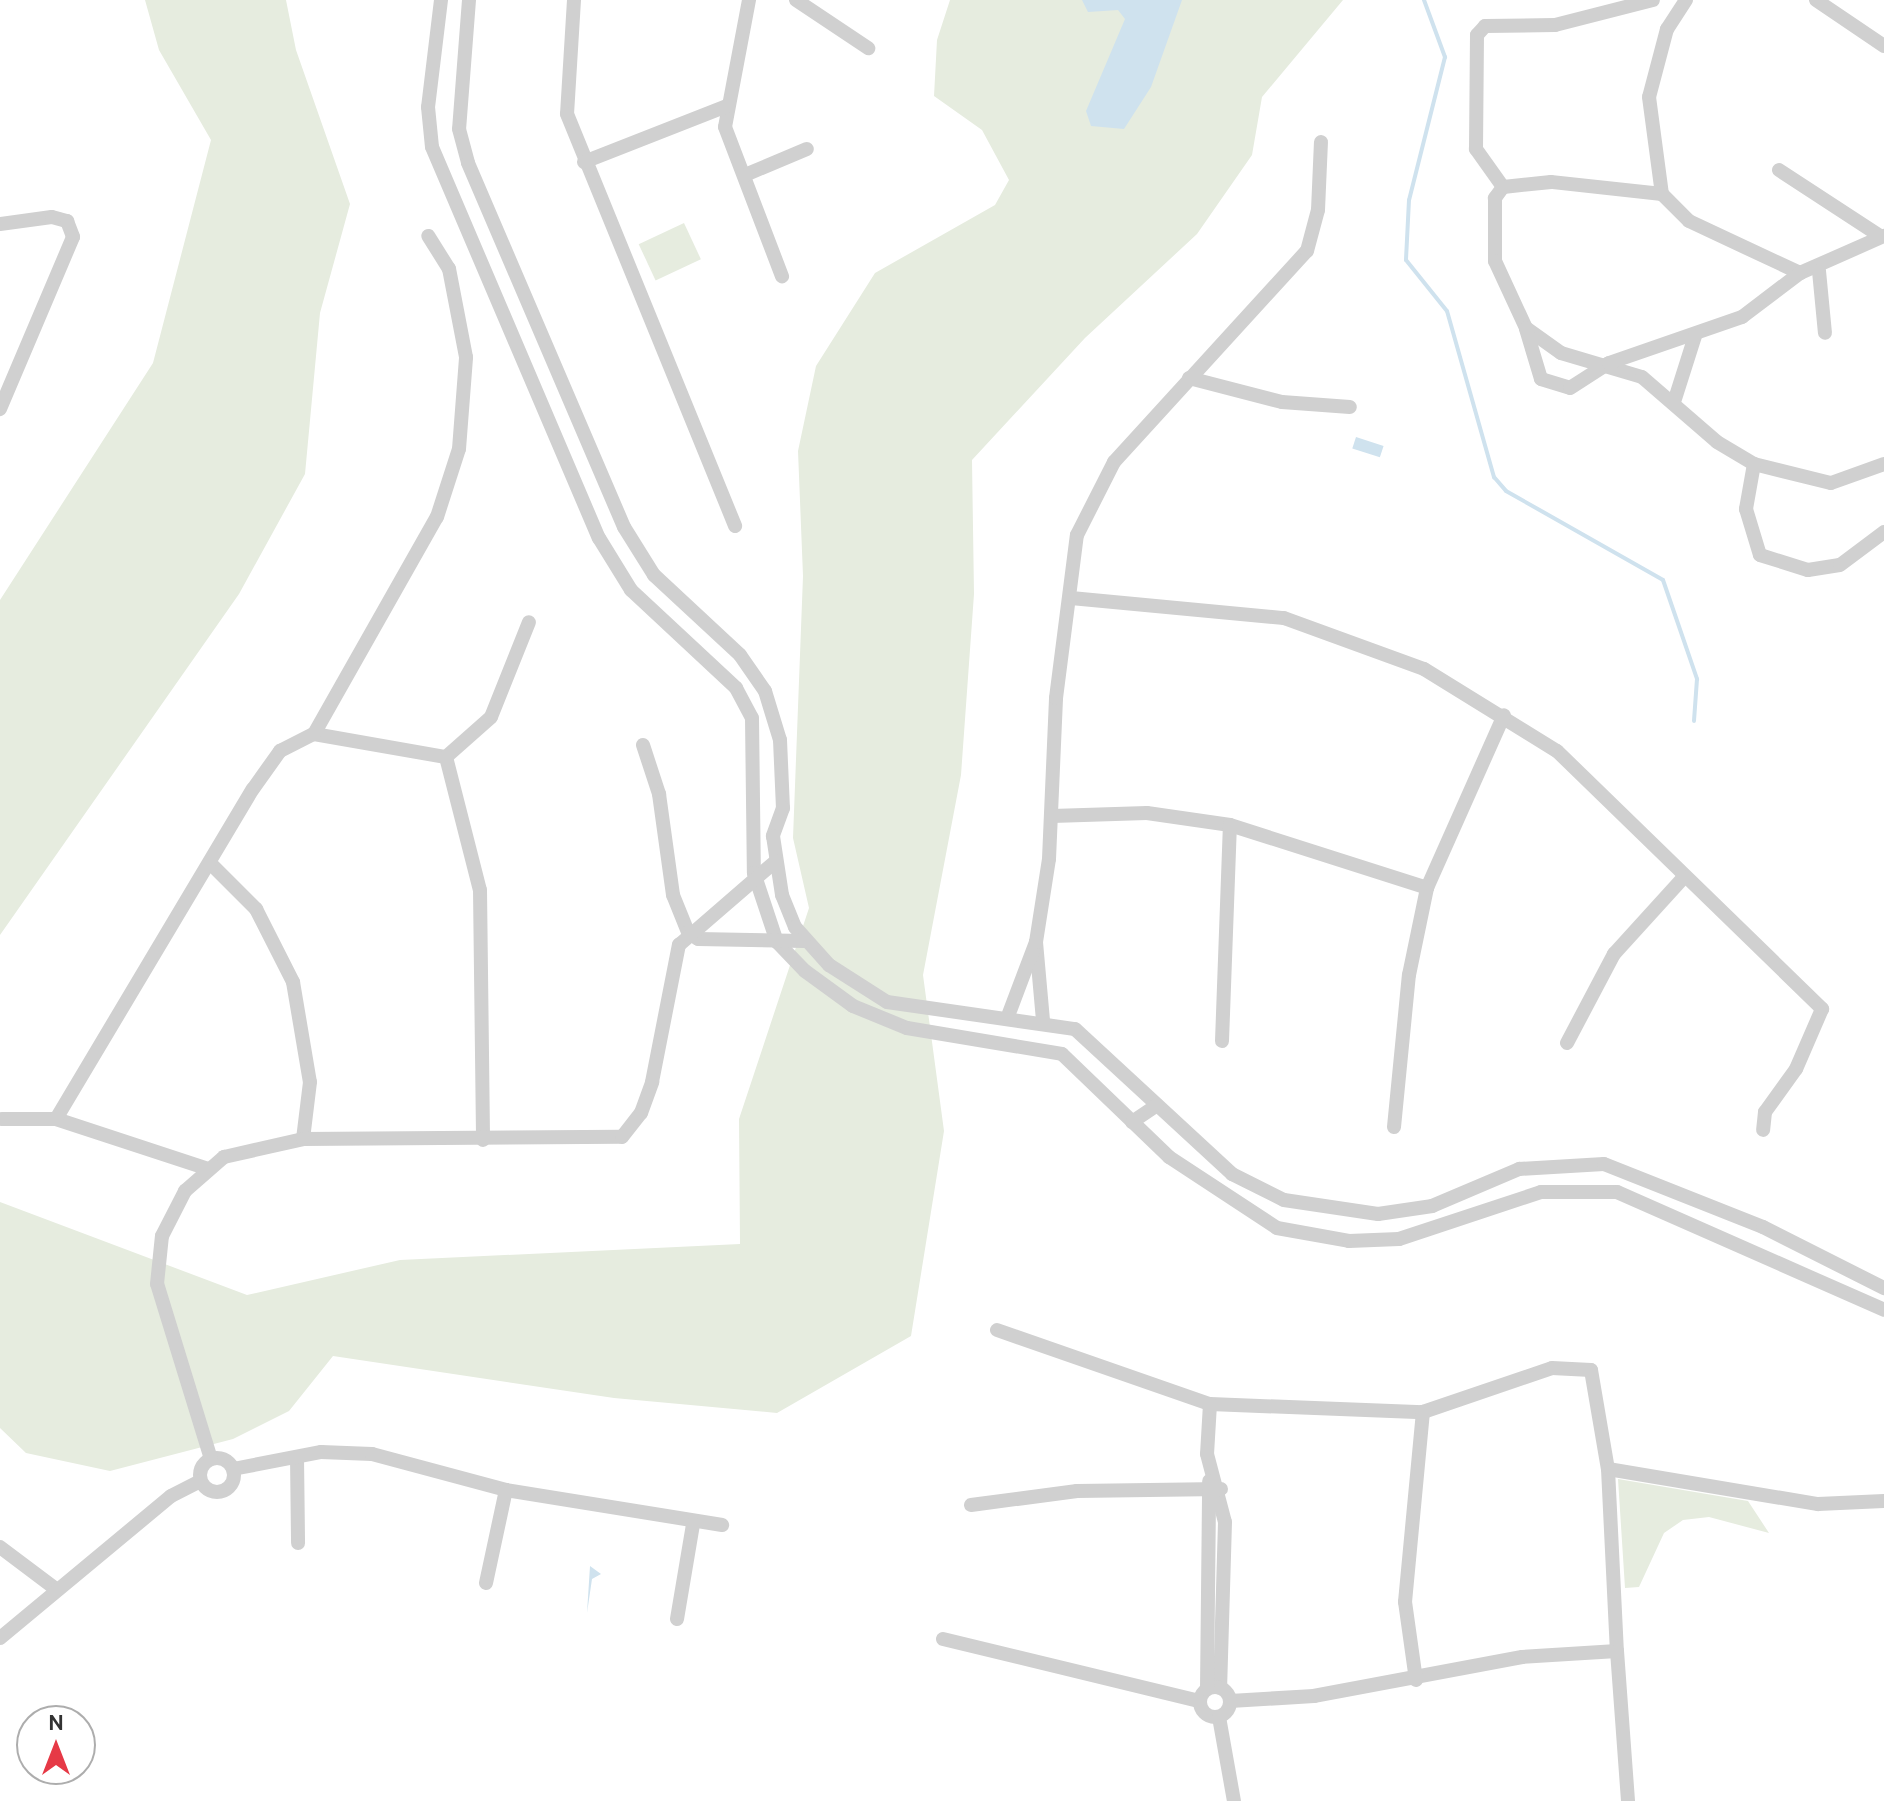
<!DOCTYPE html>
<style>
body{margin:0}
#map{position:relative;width:1884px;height:1801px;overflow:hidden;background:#fff;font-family:Cabin,sans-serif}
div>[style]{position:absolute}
.green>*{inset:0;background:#e6ecdf;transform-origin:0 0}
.water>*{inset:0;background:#cfe2ee;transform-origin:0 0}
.stream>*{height:4px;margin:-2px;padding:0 2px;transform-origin:2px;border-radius:2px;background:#cfe2ee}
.street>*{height:14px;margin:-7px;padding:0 7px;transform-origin:7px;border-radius:7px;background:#d0d0d0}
.street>.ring{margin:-7px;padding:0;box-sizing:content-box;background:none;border:14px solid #d0d0d0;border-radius:50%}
span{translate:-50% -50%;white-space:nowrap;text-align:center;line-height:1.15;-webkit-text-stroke:8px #fff;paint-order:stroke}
.north{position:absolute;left:16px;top:1705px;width:80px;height:80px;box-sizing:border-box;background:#fff;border:2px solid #adadad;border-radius:50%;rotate:0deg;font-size:22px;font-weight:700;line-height:32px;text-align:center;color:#333}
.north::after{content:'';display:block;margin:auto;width:28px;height:36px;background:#e63946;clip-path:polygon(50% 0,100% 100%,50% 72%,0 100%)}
</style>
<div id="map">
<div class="green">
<i style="clip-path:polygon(145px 0,286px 0,296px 50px,350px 204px,320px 313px,305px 474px,239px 594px,0 935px,0 600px,153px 363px,211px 140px,159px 50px)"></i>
<i style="clip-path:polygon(950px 0,1343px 0,1262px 97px,1252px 155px,1197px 234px,1085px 338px,972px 460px,974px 594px,961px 775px,923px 975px,944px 1131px,911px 1336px,777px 1413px,614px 1398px,333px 1356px,289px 1411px,233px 1439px,110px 1471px,26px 1453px,0 1428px,0 1202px,247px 1295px,400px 1260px,740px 1244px,739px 1119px,809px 908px,793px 838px,803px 576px,798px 451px,816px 366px,875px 273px,995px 205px,1009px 180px,982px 130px,934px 96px,937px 40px)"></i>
<i style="left:684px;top:223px;width:40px;height:50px;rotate:65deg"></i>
<i style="clip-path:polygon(1618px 1479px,1748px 1501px,1769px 1533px,1709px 1517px,1683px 1520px,1664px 1533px,1639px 1587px,1625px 1588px)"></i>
</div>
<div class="water">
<i style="clip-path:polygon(1082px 0,1182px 0,1151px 87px,1124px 129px,1091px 126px,1086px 111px,1125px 19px,1118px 10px,1088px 12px)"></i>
<i style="left:1356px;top:437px;width:29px;height:12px;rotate:18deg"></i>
<i style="clip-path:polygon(590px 1566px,601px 1574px,592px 1579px,587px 1613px)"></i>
</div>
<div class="stream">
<i style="left:1424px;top:0;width:61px;rotate:69.8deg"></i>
<i style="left:1445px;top:57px;width:147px;rotate:104.1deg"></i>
<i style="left:1409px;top:200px;width:60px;rotate:92.9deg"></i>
<i style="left:1406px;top:260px;width:65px;rotate:51.2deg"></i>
<i style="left:1447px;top:311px;width:173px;rotate:74.2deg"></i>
<i style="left:1494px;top:477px;width:18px;rotate:49deg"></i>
<i style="left:1506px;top:491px;width:180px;rotate:29.5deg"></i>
<i style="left:1663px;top:580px;width:105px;rotate:71deg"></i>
<i style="left:1697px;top:679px;width:42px;rotate:94.1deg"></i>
</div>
<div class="street">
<i style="left:441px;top:0;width:108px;rotate:96.9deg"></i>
<i style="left:428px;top:107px;width:40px;rotate:84.3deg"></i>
<i style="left:432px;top:147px;width:425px;rotate:66.9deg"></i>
<i style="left:599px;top:538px;width:61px;rotate:58.4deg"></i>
<i style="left:631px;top:590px;width:144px;rotate:43deg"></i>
<i style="left:736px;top:688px;width:34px;rotate:62deg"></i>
<i style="left:752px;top:718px;width:155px;rotate:89.3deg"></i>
<i style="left:754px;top:873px;width:73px;rotate:71.6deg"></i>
<i style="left:777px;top:942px;width:40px;rotate:46deg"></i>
<i style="left:805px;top:971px;width:59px;rotate:36.1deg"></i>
<i style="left:853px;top:1006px;width:58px;rotate:22.2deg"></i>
<i style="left:907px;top:1028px;width:157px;rotate:9.5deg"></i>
<i style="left:1062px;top:1054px;width:149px;rotate:43.9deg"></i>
<i style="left:1169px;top:1157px;width:129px;rotate:33.3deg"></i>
<i style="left:1277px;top:1228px;width:73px;rotate:10.2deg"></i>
<i style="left:1349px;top:1241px;width:50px;rotate:-2.3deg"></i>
<i style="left:1399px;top:1239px;width:150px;rotate:-18.3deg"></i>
<i style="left:1541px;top:1192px;width:76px"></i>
<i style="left:1617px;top:1192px;width:292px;rotate:23.8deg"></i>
<i style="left:469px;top:0;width:129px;rotate:94.4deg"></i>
<i style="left:459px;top:129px;width:35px;rotate:75deg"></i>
<i style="left:468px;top:163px;width:396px;rotate:66.8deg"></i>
<i style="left:624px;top:527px;width:57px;rotate:58deg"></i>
<i style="left:654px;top:575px;width:117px;rotate:42.9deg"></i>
<i style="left:740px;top:655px;width:44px;rotate:55.2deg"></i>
<i style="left:765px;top:691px;width:51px;rotate:73deg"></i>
<i style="left:780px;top:740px;width:68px;rotate:87.5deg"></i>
<i style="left:783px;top:808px;width:30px;rotate:110deg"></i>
<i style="left:773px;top:836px;width:60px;rotate:81.3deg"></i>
<i style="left:782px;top:895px;width:35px;rotate:68deg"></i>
<i style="left:795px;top:927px;width:51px;rotate:48.2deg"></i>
<i style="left:829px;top:965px;width:69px;rotate:32.5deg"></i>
<i style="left:887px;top:1002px;width:190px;rotate:8.2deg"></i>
<i style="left:1075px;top:1029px;width:214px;rotate:42.7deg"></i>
<i style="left:1232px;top:1174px;width:58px;rotate:26.6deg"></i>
<i style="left:1284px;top:1200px;width:95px;rotate:8.5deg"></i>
<i style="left:1378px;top:1214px;width:55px;rotate:-8.4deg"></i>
<i style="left:1432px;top:1206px;width:95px;rotate:-23deg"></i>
<i style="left:1519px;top:1169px;width:85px;rotate:-3.4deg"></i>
<i style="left:1604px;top:1164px;width:171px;rotate:21.6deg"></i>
<i style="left:1763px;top:1227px;width:136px;rotate:26.8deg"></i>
<i style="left:574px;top:0;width:114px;rotate:93.5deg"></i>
<i style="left:567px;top:114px;width:445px;rotate:67.8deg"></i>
<i style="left:749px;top:0;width:129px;rotate:100.7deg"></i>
<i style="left:725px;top:127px;width:160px;rotate:69.1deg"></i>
<i style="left:796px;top:0;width:87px;rotate:33.7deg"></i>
<i style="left:1686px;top:0;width:35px;rotate:123deg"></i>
<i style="left:1667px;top:29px;width:70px;rotate:104.8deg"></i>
<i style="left:1649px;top:97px;width:98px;rotate:82.4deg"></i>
<i style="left:1662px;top:194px;width:38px;rotate:45deg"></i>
<i style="left:1689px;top:221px;width:123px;rotate:25.1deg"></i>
<i style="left:1800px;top:273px;width:92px;rotate:-23.8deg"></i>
<i style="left:1816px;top:0;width:82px;rotate:34.1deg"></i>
<i style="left:584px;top:162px;width:154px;rotate:-21.4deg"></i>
<i style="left:1779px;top:170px;width:121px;rotate:33.2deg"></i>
<i style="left:745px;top:175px;width:67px;rotate:-22.8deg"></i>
<i style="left:1503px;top:187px;width:47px;rotate:-125.4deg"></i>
<i style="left:1476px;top:149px;width:114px;rotate:-89.5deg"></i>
<i style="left:1477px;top:35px;width:12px;rotate:-48deg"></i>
<i style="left:1485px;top:26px;width:70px;rotate:-0.8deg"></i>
<i style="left:1555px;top:25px;width:101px;rotate:-14.3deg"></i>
<i style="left:1662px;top:194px;width:112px;rotate:-173.8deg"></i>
<i style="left:1551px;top:182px;width:48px;rotate:174.1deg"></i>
<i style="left:1503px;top:187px;width:14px;rotate:126deg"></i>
<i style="left:1495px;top:198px;width:63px;rotate:90deg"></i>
<i style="left:1495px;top:261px;width:74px;rotate:65.2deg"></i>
<i style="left:1526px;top:328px;width:43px;rotate:35.5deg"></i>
<i style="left:1561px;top:353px;width:84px;rotate:16.5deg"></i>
<i style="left:1642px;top:377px;width:99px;rotate:40.9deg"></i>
<i style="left:1717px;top:442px;width:43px;rotate:30.7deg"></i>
<i style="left:1754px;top:464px;width:79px;rotate:13.9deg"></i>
<i style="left:1831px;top:483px;width:56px;rotate:-19.7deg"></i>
<i style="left:0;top:224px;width:52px;rotate:-7.7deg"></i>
<i style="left:52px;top:217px;width:16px;rotate:15deg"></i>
<i style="left:67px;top:221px;width:17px;rotate:69deg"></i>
<i style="left:73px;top:237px;width:187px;rotate:113deg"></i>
<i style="left:1819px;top:271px;width:62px;rotate:84.5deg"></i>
<i style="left:1526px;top:329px;width:52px;rotate:73.3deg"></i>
<i style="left:1541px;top:379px;width:30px;rotate:17deg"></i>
<i style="left:1570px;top:388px;width:46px;rotate:-32.7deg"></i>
<i style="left:1609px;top:363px;width:141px;rotate:-19.1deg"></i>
<i style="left:1742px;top:317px;width:73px;rotate:-37.2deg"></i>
<i style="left:1189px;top:378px;width:96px;rotate:14.5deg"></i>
<i style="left:1282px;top:402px;width:68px;rotate:4.2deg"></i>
<i style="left:1675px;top:399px;width:66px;rotate:-72.4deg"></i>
<i style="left:1754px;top:464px;width:46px;rotate:100.1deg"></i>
<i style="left:1746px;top:509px;width:48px;rotate:73.1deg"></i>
<i style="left:1760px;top:555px;width:50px;rotate:17.4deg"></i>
<i style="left:1808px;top:570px;width:32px;rotate:-9deg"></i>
<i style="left:1840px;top:565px;width:55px;rotate:-36.9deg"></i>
<i style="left:1071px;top:598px;width:214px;rotate:5.4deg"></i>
<i style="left:1284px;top:618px;width:149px;rotate:20deg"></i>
<i style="left:1424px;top:669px;width:156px;rotate:31.7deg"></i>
<i style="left:1557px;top:751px;width:370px;rotate:44.2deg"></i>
<i style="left:1822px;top:1009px;width:65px;rotate:113.4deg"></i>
<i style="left:1796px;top:1069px;width:53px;rotate:125.8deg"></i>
<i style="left:1765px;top:1112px;width:18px;rotate:96deg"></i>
<i style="left:314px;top:734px;width:134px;rotate:9.9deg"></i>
<i style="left:446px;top:757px;width:137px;rotate:75.7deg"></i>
<i style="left:480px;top:890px;width:250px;rotate:89.3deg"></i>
<i style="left:643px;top:745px;width:52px;rotate:71.9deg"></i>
<i style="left:659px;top:794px;width:102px;rotate:82.1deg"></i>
<i style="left:673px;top:895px;width:40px;rotate:68deg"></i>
<i style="left:688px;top:932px;width:12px;rotate:35deg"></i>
<i style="left:698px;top:939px;width:106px;rotate:1.1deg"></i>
<i style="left:446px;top:757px;width:60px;rotate:-41.6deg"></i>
<i style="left:491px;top:717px;width:102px;rotate:-68.2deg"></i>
<i style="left:1052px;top:816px;width:95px;rotate:-1.8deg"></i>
<i style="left:1147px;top:813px;width:84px;rotate:8.2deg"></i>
<i style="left:1230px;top:825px;width:207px;rotate:17.7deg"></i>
<i style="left:211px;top:864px;width:64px;rotate:45deg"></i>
<i style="left:256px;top:909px;width:82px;rotate:63.1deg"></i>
<i style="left:293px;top:982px;width:101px;rotate:80.4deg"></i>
<i style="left:310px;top:1082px;width:57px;rotate:97deg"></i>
<i style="left:1036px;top:942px;width:79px;rotate:84.9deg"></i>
<i style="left:1008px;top:1016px;width:79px;rotate:-69.3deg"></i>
<i style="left:1036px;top:942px;width:84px;rotate:-81.1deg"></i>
<i style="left:1049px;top:859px;width:161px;rotate:-87.5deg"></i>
<i style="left:1056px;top:698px;width:164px;rotate:-82.7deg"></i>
<i style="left:1077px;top:535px;width:82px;rotate:-63.1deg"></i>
<i style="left:1114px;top:462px;width:286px;rotate:-47.6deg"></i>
<i style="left:1307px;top:251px;width:42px;rotate:-75deg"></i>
<i style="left:1318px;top:210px;width:68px;rotate:-87.5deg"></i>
<i style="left:1222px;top:1041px;width:216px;rotate:-87.9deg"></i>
<i style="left:1567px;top:1043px;width:101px;rotate:-62.2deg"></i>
<i style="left:1614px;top:954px;width:104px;rotate:-47.7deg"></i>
<i style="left:2px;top:1119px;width:54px"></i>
<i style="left:56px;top:1119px;width:160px;rotate:18.2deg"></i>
<i style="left:56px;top:1119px;width:384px;rotate:-59.2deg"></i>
<i style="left:253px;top:789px;width:47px;rotate:-54.6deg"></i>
<i style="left:280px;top:751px;width:38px;rotate:-27deg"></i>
<i style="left:314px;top:734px;width:249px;rotate:-60.5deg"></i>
<i style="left:437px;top:517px;width:71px;rotate:-72.1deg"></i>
<i style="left:459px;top:449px;width:92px;rotate:-85.6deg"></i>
<i style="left:466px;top:357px;width:90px;rotate:-100.9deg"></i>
<i style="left:449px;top:269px;width:39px;rotate:-122deg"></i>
<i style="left:1132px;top:1122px;width:30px;rotate:-34deg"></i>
<i style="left:1394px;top:1127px;width:153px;rotate:-84.4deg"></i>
<i style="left:1409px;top:975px;width:89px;rotate:-78.3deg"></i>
<i style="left:1427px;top:888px;width:189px;rotate:-66deg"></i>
<i style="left:997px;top:1330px;width:225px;rotate:19.2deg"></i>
<i style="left:1210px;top:1404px;width:213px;rotate:2.2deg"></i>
<i style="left:1423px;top:1412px;width:136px;rotate:-18.8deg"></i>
<i style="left:1552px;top:1368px;width:39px;rotate:3deg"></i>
<i style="left:1591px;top:1370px;width:100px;rotate:80.3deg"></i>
<i style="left:1608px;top:1469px;width:182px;rotate:87.2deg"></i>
<i style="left:1617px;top:1651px;width:95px;rotate:176.4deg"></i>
<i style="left:1522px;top:1657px;width:212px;rotate:169.4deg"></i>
<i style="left:1314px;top:1696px;width:84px;rotate:176.6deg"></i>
<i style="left:1210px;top:1404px;width:50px;rotate:93.4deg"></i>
<i style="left:1207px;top:1454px;width:70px;rotate:75.2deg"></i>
<i style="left:1225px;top:1522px;width:166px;rotate:91.7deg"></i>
<i style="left:297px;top:1457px;width:86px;rotate:89.3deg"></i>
<i class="ring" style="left:200px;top:1458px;width:20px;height:20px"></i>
<i style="left:211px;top:1459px;width:183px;rotate:-107.1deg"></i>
<i style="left:157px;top:1284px;width:48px;rotate:-84.1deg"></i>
<i style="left:162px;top:1236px;width:51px;rotate:-62.9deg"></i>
<i style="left:185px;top:1191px;width:52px;rotate:-41.1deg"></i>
<i style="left:224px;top:1157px;width:81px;rotate:-12.8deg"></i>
<i style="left:303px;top:1139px;width:319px;rotate:-0.4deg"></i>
<i style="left:622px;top:1137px;width:31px;rotate:-52deg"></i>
<i style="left:641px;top:1113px;width:33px;rotate:-70deg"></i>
<i style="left:652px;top:1082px;width:140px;rotate:-78.9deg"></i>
<i style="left:679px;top:945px;width:128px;rotate:-40.9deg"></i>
<i style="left:233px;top:1469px;width:90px;rotate:-10.9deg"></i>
<i style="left:321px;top:1452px;width:51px;rotate:2.2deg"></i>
<i style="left:372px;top:1454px;width:139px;rotate:15deg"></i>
<i style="left:506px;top:1490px;width:219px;rotate:9.2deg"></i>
<i style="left:1608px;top:1469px;width:213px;rotate:9.5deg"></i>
<i style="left:1818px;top:1504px;width:66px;rotate:-2.6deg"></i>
<i style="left:971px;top:1505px;width:107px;rotate:-7.5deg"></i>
<i style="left:1077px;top:1491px;width:144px;rotate:-0.8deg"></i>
<i style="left:0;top:1547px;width:70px;rotate:36.9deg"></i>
<i style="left:486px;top:1583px;width:95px;rotate:-77.9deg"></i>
<i style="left:677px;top:1619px;width:96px;rotate:-80.4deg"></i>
<i style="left:0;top:1638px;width:222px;rotate:-39.7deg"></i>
<i style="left:171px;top:1496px;width:33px;rotate:-27deg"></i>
<i style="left:943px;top:1639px;width:264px;rotate:13.6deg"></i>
<i style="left:1617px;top:1651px;width:150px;rotate:85.8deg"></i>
<i style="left:1416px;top:1680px;width:79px;rotate:-98deg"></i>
<i style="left:1405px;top:1602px;width:191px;rotate:-84.6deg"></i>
<i class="ring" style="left:1200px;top:1687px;width:16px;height:16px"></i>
<i style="left:1207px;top:1689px;width:208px;rotate:-89.4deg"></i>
<i style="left:1219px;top:1717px;width:85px;rotate:79.9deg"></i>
</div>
<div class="north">N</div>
</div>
